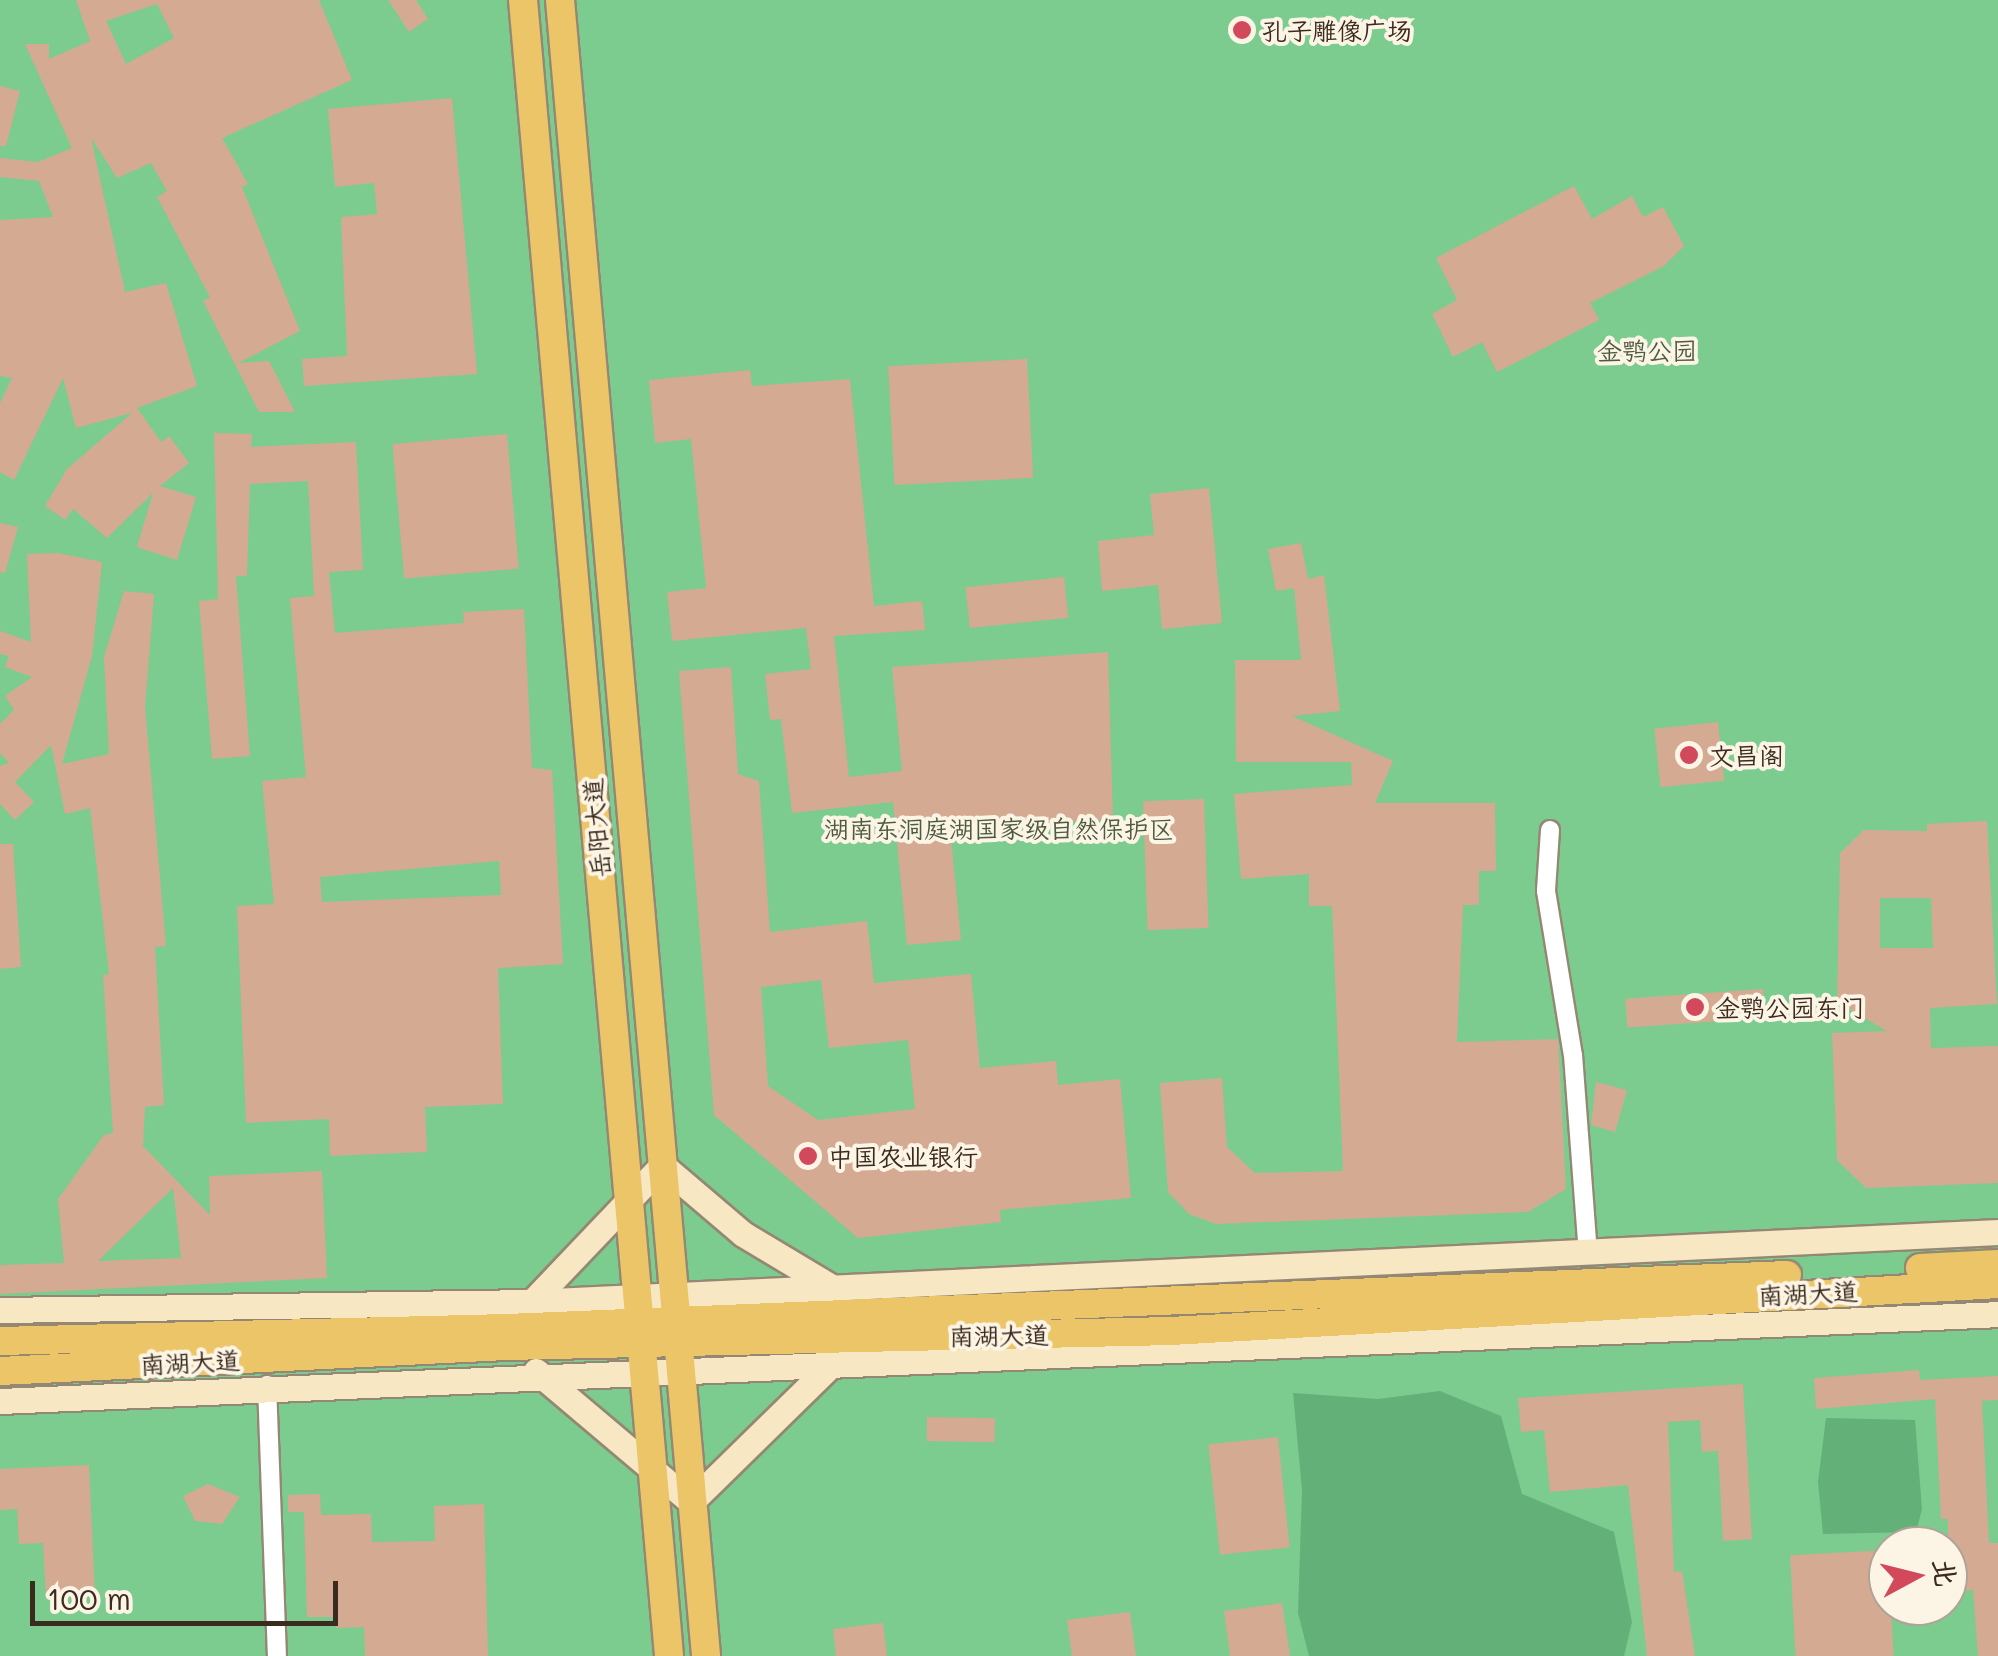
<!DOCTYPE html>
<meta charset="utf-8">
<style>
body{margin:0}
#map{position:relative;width:1998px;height:1656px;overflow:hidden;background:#eee7c9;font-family:Mali,"LXGW WenKai TC",sans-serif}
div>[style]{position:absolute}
.green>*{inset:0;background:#7bcc8e}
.forest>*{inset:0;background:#64b079}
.building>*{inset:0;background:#d5aa92;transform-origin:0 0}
.roads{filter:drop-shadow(2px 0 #948874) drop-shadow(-2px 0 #948874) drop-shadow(0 2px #948874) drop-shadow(0 -2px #948874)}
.street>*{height:18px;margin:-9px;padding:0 9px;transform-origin:9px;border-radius:9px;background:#fff}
.secondary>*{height:25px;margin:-12.5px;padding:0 12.5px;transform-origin:12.5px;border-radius:12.5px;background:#f7e8c3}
.primary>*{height:28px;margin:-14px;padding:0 14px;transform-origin:14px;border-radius:14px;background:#ecc569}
.dots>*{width:28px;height:28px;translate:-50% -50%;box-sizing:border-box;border:5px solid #fcf5e5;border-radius:50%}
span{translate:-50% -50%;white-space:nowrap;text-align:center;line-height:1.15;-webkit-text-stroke:8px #fcf5e5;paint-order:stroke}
.poi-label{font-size:25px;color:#3b2a1e}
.left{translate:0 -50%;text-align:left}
.park-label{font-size:25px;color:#4e5b40}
.street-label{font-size:25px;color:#3b2a1e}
.north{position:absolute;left:1868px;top:1526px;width:100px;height:100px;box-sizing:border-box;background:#fcf5e5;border:2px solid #afa495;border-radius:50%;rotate:83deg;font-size:28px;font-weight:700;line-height:40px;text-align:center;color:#3b2a1e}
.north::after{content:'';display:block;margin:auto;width:35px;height:45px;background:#d1495b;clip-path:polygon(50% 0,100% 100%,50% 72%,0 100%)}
.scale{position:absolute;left:30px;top:1581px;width:308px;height:45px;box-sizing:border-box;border:5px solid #3b2a1e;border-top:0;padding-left:12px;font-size:30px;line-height:35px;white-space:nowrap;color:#3b2a1e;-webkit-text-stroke:8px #fcf5e5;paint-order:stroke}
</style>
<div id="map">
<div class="green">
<i style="clip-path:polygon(evenodd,0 0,1998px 0,1998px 1656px,0 1656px,0 0,1888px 1546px,1948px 1546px,1948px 1606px,1888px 1606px,1888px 1546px)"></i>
</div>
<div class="forest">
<i style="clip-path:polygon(1440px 1391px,1501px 1416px,1522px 1494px,1614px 1532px,1632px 1622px,1624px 1656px,1309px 1656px,1298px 1613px,1302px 1490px,1293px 1393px,1378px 1399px)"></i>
<i style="clip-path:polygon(1826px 1418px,1915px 1420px,1922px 1509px,1916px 1532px,1823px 1534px,1818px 1482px)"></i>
</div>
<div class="building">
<i style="clip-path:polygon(evenodd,76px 0,319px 0,352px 80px,222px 138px,248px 184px,242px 187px,300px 331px,238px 363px,269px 361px,295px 412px,259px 412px,203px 301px,210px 297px,157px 197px,167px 191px,151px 163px,117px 178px,91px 138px,125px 292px,166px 283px,197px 386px,137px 408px,161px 442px,169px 436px,189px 463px,160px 486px,196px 497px,177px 560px,137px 547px,153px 493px,107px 538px,73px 509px,65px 520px,45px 506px,67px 469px,132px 413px,76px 428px,63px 378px,14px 480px,0 472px,0 403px,12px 378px,0 376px,0 220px,53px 217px,39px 181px,0 177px,0 158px,38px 162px,72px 148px,25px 44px,49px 44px,49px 59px,90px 41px,76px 0,157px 4px,174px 38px,126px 64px,106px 21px,157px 4px)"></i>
<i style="clip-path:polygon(388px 0,416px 0,428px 19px,409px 32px)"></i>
<i style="clip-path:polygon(0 86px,20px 91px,6px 146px,0 146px)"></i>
<i style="clip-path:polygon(452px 98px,477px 374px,304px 386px,302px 359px,347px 356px,341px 217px,377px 214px,374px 183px,335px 187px,328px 109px)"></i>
<i style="clip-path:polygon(1574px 186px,1592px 219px,1632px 196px,1643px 217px,1663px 207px,1684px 246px,1664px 266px,1590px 303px,1599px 320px,1497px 372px,1482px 342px,1453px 357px,1432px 314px,1457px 300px,1436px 258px)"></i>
<i style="left:1027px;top:359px;width:119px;height:139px;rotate:87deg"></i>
<i style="clip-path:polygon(750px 370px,752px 386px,850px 379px,874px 606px,922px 601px,925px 630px,834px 636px,849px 777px,902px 771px,892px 667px,1108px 652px,1113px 819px,950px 828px,961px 940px,907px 945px,893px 802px,792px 813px,781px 719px,770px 720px,765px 674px,811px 669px,806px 628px,672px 641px,667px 592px,706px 588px,691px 439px,655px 443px,649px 380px)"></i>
<i style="clip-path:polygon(evenodd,214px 433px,252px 434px,251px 447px,356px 442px,363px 570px,329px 572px,335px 633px,464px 623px,463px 612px,524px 609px,532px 768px,552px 770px,563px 964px,498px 968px,503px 1104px,425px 1107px,427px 1152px,330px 1156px,329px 1119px,246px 1123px,237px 906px,274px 904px,262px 781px,306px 777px,290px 598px,314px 596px,308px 481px,250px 484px,247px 576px,236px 576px,250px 756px,212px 759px,199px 601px,218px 599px,214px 433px,499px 861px,501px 895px,322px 902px,320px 877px,499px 861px)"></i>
<i style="left:507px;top:434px;width:135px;height:115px;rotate:85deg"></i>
<i style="clip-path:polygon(1209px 488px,1222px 623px,1162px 629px,1158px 585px,1102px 591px,1098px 541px,1154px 535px,1150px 494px)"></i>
<i style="clip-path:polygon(0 523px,18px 527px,5px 573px,0 572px)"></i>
<i style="clip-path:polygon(1301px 543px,1308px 579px,1324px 575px,1340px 711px,1292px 716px,1393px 761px,1375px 803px,1495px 803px,1496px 871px,1479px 871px,1479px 905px,1463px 905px,1457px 1042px,1558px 1039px,1566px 1189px,1528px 1212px,1216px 1224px,1189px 1214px,1168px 1192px,1160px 1083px,1222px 1078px,1227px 1147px,1255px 1173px,1343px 1171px,1332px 906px,1309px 906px,1309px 874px,1241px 879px,1234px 794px,1352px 785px,1351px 762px,1236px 762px,1235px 660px,1301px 660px,1294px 588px,1276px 591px,1268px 549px)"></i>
<i style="clip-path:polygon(evenodd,58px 553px,102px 562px,92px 656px,62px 764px,109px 754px,104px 657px,124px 591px,154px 594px,145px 707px,166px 946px,155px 947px,164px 1105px,145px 1107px,143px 1146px,210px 1215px,209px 1176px,322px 1171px,327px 1278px,0 1294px,0 1265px,64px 1263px,58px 1199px,104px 1135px,113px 1133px,103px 975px,109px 974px,90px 808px,65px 814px,51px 745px,15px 782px,34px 802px,15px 820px,0 804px,0 766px,9px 763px,0 753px,0 724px,14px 710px,5px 696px,32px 677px,5px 667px,9px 656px,0 654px,0 631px,31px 642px,27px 554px,58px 553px,173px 1188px,181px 1258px,98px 1261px,173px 1188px)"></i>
<i style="left:1064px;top:577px;width:41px;height:99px;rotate:84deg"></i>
<i style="clip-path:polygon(evenodd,731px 667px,738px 774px,759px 781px,770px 932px,867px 921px,874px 983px,971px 974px,980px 1068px,1056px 1061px,1058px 1085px,1120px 1079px,1131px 1198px,1000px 1210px,1001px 1222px,858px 1238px,714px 1115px,679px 671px,731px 667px,821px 980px,829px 1048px,908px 1040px,915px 1109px,818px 1120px,768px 1086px,761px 987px,821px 980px)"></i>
<i style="left:1718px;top:722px;width:59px;height:64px;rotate:84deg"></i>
<i style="left:1204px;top:799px;width:129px;height:61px;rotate:88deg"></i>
<i style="clip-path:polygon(evenodd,1987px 821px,1997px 1004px,1930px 1008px,1931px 1048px,1998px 1046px,1998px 1183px,1866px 1188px,1837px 1160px,1832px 1033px,1887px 1031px,1837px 1002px,1840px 853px,1864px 830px,1927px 831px,1927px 824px,1987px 821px,1880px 898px,1931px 898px,1933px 948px,1880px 948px,1880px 898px)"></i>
<i style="clip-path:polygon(0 844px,13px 844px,21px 967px,0 969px)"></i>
<i style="left:1763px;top:989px;width:29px;height:138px;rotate:86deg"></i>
<i style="clip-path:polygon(1596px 1082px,1627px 1090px,1615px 1132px,1591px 1125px)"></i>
<i style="clip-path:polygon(1919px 1370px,1920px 1380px,1998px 1376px,1998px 1400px,1982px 1401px,1989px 1543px,1998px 1543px,1998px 1656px,1978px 1656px,1973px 1590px,1948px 1591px,1948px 1519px,1941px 1519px,1935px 1399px,1816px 1409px,1814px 1378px)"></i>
<i style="clip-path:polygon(1743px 1384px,1752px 1539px,1723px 1541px,1718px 1451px,1702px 1452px,1700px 1420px,1668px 1422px,1674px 1572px,1682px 1571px,1695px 1656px,1647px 1656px,1628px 1485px,1550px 1492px,1544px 1430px,1521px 1432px,1518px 1398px)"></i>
<i style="left:927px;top:1417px;width:68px;height:24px;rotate:1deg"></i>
<i style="left:1278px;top:1437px;width:111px;height:70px;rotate:84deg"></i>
<i style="clip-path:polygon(89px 1465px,95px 1596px,46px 1598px,43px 1543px,19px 1544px,17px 1509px,0 1510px,0 1469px)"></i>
<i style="clip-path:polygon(208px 1484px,240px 1497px,222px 1524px,195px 1521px,183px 1496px)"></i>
<i style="clip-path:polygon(320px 1494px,321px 1515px,371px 1514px,372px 1542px,435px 1541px,434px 1506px,484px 1504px,488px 1656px,365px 1656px,364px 1627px,336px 1628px,336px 1617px,307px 1617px,304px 1512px,288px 1512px,288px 1495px)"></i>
<i style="left:1888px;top:1550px;width:106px;height:98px;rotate:87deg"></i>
<i style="clip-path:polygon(1282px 1603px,1290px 1656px,1230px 1656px,1224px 1611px)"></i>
<i style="clip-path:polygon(1130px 1612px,1136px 1656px,1072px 1656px,1067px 1620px)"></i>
<i style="clip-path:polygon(883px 1623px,887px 1656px,836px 1656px,833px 1629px)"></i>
</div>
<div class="roads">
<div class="street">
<i style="left:1550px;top:830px;width:61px;rotate:93.8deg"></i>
<i style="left:1546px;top:891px;width:166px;rotate:80.7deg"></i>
<i style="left:1573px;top:1055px;width:199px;rotate:85.7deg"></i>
<i style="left:267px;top:1385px;width:271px;rotate:87.9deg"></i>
</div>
<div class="secondary">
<i style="left:527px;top:1307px;width:196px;rotate:-46.4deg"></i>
<i style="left:662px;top:1165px;width:106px;rotate:40.4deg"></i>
<i style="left:743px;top:1234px;width:107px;rotate:30.9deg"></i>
<i style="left:0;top:1310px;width:532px;rotate:-0.86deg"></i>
<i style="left:532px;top:1302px;width:1468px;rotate:-2.73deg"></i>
<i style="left:536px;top:1371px;width:203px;rotate:40.2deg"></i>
<i style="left:691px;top:1502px;width:196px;rotate:-44.4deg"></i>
<i style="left:0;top:1401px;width:2000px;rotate:-2.49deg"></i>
</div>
<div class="primary">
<i style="left:523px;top:0;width:1662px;rotate:84.96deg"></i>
<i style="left:560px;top:0;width:1662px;rotate:84.96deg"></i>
<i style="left:1920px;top:1268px;width:78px;rotate:-2.9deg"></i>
<i style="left:0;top:1341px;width:507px;rotate:-1.47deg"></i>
<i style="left:507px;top:1328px;width:1281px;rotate:-2.37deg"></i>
<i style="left:0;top:1371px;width:507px;rotate:-2.83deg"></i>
<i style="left:506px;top:1346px;width:665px;rotate:-1.29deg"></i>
<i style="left:1171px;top:1331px;width:828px;rotate:-3.25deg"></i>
</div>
</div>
<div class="dots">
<i style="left:1242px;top:30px;background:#d1495b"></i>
<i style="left:1689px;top:755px;background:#d1495b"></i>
<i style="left:1695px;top:1007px;background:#d1495b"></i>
<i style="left:808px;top:1156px;background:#d1495b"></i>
</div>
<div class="poi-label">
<span class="left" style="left:1262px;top:30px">孔子雕像广场</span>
<span class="left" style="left:1709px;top:755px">文昌阁</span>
<span class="left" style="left:1715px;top:1007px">金鹗公园东门</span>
<span class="left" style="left:828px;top:1156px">中国农业银行</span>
</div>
<div class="park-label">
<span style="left:1647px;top:350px">金鹗公园</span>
<span style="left:999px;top:828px">湖南东洞庭湖国家级自然保护区</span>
</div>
<div class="street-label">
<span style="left:596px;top:828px;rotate:-95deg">岳阳大道</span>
<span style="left:1808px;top:1293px;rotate:-3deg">南湖大道</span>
<span style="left:999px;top:1335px;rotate:-1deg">南湖大道</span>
<span style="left:190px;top:1362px;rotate:-3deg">南湖大道</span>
</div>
<div class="north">北</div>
<div class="scale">100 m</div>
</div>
